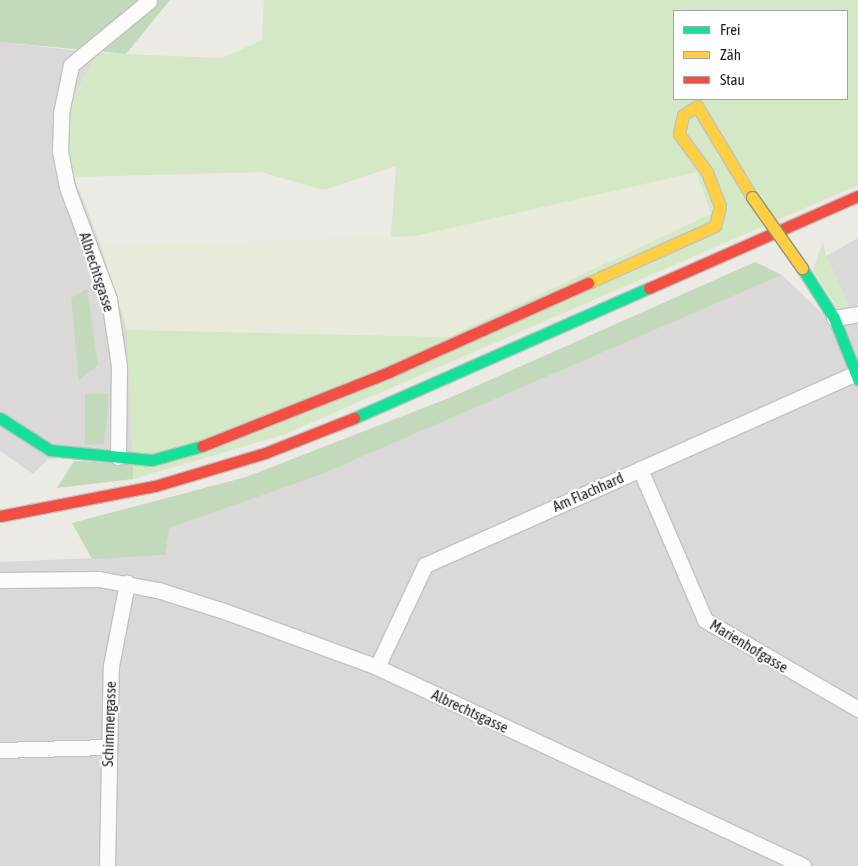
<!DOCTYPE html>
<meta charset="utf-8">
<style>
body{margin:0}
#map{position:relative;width:858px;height:866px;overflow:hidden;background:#ebeae5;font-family:"Asap Condensed",sans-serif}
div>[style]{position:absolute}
.residential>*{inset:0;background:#dad9d7}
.farmland>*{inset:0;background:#e8ebd9}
.grass>*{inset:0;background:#d4e8c5}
.forest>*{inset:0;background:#c3d9bb}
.roads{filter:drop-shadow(1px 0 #c2c2c0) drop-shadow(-1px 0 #c2c2c0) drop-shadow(0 1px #c2c2c0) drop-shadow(0 -1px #c2c2c0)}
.street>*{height:15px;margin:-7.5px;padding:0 7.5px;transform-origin:7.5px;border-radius:7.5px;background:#fcfcfb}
.fast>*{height:11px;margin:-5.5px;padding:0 5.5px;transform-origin:5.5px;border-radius:5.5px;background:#16e098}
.slow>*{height:11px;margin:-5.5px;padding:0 5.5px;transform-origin:5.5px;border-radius:5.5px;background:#ffcf43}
.jam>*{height:11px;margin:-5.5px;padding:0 5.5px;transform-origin:5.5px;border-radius:5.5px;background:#f24e42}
.bridges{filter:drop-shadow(1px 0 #90947e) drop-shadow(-1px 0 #90947e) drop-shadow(0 1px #90947e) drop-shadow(0 -1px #90947e)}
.slow-bridge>*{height:11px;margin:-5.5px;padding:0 5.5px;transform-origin:5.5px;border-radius:5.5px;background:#ffcf43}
span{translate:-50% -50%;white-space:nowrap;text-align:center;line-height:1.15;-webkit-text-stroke:4.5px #fff;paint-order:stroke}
.street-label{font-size:15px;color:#1d1d1d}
.legend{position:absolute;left:673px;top:10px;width:175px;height:90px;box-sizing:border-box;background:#fff;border:1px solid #a5a5a5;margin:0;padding:6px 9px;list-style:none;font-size:15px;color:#1d1d1d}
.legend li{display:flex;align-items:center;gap:10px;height:25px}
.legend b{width:25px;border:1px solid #a5a5a5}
</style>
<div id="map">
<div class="residential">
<i style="clip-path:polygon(0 42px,98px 53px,69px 104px,66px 156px,101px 246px,127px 330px,140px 453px,48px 459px,33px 474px,0 451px)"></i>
<i style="clip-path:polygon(858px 238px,858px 866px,0 866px,0 562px,165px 555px,168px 528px,320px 475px,782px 275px,824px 315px,850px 308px,826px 256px)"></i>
</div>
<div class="farmland">
<i style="clip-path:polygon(697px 172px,712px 214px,449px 337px,127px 330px,101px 246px,416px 236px)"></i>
</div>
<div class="grass">
<i style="clip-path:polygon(evenodd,264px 0,858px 0,858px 185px,283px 435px,133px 479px,127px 330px,449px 337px,711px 214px,697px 172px,416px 236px,391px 237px,396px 166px,324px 190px,261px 172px,74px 177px,66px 156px,69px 104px,98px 53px,222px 58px,262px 40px,264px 0,674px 11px,847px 11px,847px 99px,674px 99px,674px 11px)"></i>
<i style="clip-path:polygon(823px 241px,826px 256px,850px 308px,839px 311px,813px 270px)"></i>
</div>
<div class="forest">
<i style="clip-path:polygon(0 0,170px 0,126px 54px,0 42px)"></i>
<i style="clip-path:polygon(755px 262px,782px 275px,320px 475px,169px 528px,165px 555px,92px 559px,72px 523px,246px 477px,454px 396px)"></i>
<i style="clip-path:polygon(87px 289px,98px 365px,79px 380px,71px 298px)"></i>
<i style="clip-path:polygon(85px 394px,109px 394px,104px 444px,85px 445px)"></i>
<i style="clip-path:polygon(74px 461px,133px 464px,133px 479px,57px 488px)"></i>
</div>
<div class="roads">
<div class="street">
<i style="left:834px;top:318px;width:24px;rotate:-9deg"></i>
<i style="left:118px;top:457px;width:91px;rotate:-89.4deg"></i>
<i style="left:119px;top:366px;width:68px;rotate:-98.5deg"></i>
<i style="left:109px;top:299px;width:120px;rotate:-110.6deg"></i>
<i style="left:67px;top:187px;width:37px;rotate:-101deg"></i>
<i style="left:60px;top:151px;width:38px;rotate:-88deg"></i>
<i style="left:61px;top:113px;width:49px;rotate:-78.2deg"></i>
<i style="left:71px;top:65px;width:101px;rotate:-39.4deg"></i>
<i style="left:640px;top:469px;width:164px;rotate:66.7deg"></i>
<i style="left:705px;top:620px;width:177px;rotate:30.2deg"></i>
<i style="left:0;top:580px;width:99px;rotate:-0.6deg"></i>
<i style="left:99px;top:579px;width:60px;rotate:10.6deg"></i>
<i style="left:158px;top:590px;width:72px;rotate:17.7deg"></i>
<i style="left:227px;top:612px;width:160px;rotate:20.1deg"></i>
<i style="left:377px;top:667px;width:470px;rotate:25deg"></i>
<i style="left:377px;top:667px;width:113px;rotate:-64.8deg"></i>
<i style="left:425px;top:565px;width:471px;rotate:-24deg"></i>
<i style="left:0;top:750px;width:107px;rotate:-1.6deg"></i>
<i style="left:107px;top:866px;width:200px;rotate:-88.9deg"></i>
<i style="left:111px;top:666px;width:85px;rotate:-79.1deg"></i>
</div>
<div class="fast">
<i style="left:802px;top:268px;width:59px;rotate:57.4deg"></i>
<i style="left:834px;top:318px;width:66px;rotate:68.5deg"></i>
<i style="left:0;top:418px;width:59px;rotate:32.6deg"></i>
<i style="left:50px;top:450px;width:102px;rotate:5.6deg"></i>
<i style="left:152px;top:460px;width:52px;rotate:-15.6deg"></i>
<i style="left:354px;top:418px;width:322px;rotate:-23.8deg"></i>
</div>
<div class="slow">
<i style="left:588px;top:283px;width:139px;rotate:-24.2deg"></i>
<i style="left:715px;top:226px;width:21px;rotate:-76deg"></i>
<i style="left:720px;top:206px;width:36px;rotate:-111deg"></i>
<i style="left:707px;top:172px;width:47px;rotate:-126.4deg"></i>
<i style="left:679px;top:134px;width:19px;rotate:-78deg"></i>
<i style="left:683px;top:115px;width:17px;rotate:-33deg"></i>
<i style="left:697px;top:106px;width:106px;rotate:58.9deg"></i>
</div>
<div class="jam">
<i style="left:649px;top:288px;width:228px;rotate:-23.8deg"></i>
<i style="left:202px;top:446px;width:203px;rotate:-21.6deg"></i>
<i style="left:391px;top:371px;width:216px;rotate:-24.1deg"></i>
<i style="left:0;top:516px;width:158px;rotate:-11deg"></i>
<i style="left:155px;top:486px;width:115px;rotate:-16.7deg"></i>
<i style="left:265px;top:453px;width:96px;rotate:-21.5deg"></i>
</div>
</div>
<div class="bridges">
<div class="slow-bridge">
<i style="left:752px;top:197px;width:87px;rotate:54.8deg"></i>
</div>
</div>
<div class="street-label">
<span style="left:97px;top:272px;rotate:72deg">Albrechtsgasse</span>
<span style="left:588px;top:492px;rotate:-24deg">Am Flachhard</span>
<span style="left:749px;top:646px;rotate:31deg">Marienhofgasse</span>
<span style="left:470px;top:711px;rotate:25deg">Albrechtsgasse</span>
<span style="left:109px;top:724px;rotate:-88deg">Schimmergasse</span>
</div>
<ul class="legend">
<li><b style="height:6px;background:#16e098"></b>Frei</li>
<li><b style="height:6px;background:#ffcf43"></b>Zäh</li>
<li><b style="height:6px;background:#f24e42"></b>Stau</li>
</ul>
</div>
